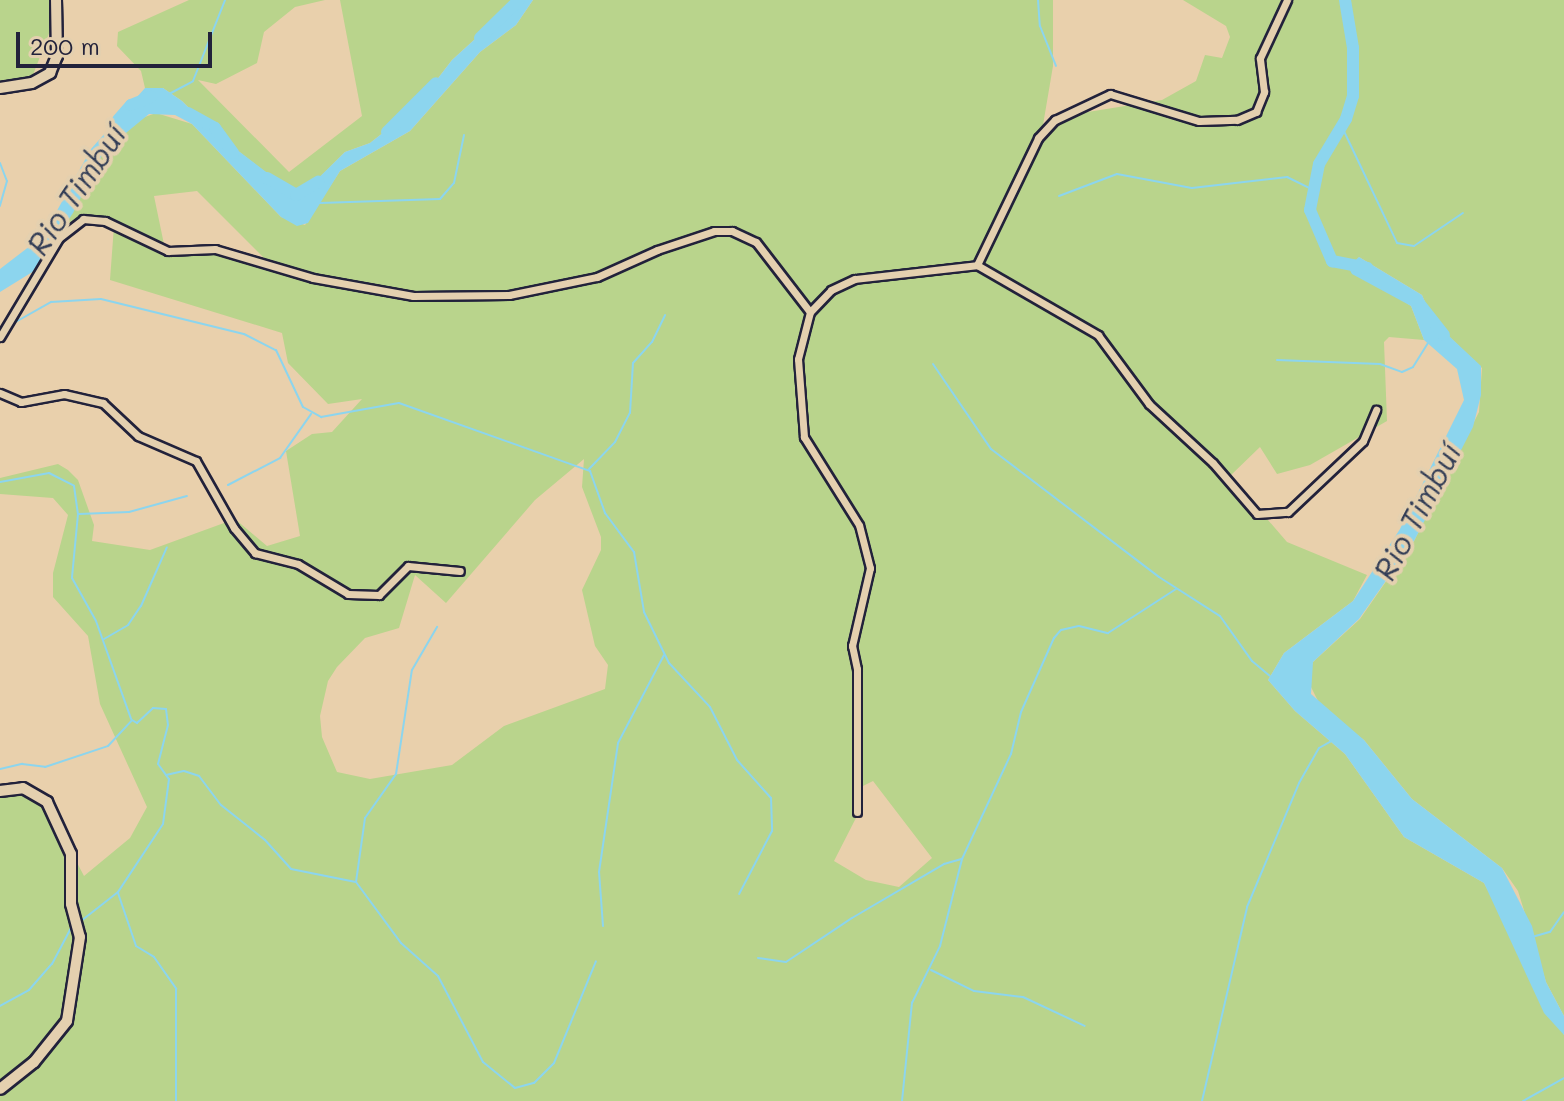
<!DOCTYPE html>
<meta charset="utf-8">
<style>
body{margin:0}
#map{position:relative;width:1564px;height:1101px;overflow:hidden;background:#e9d0ac;font-family:Mali,sans-serif}
div>[style]{position:absolute}
.green>*{inset:0;background:#b9d48c}
.water>*{inset:0;background:#8cd5ee}
.stream>*{height:2px;margin:-1px;padding:0 1px;transform-origin:1px;border-radius:1px;background:#8cd5ee}
.river>*{height:12px;margin:-6px;padding:0 6px;transform-origin:6px;border-radius:6px;background:#8cd5ee}
.roads{filter:drop-shadow(2px 0 #22223b) drop-shadow(-2px 0 #22223b) drop-shadow(0 2px #22223b) drop-shadow(0 -2px #22223b)}
.street>*{height:7px;margin:-3.5px;padding:0 3.5px;transform-origin:3.5px;border-radius:3.5px;background:#e4d0af}
.secondary>*{height:10px;margin:-5px;padding:0 5px;transform-origin:5px;border-radius:5px;background:#e4d0af}
span{translate:-50% -50%;white-space:nowrap;text-align:center;line-height:1.15;-webkit-text-stroke:8px #e4d0af;paint-order:stroke}
.water-label{font-size:30px;color:#323d56;font-style:italic}
.scale{position:absolute;left:16px;top:32px;width:196px;height:36px;box-sizing:border-box;border:4px solid #22223b;border-top:0;padding-left:10px;font-size:24px;line-height:28px;white-space:nowrap;color:#22223b;-webkit-text-stroke:6px #e4d0af;paint-order:stroke}
</style>
<div id="map">
<div class="green">
<i style="clip-path:polygon(0 0,62px 0,31px 80px,0 84px)"></i>
<i style="clip-path:polygon(189px 0,325px 0,295px 7px,264px 32px,257px 63px,216px 84px,198px 80px,289px 172px,362px 116px,340px 0,518px 0,452px 60px,416px 107px,370px 143px,345px 152px,299px 198px,211px 130px,182px 101px,163px 88px,145px 88px,141px 71px,117px 46px,118px 32px)"></i>
<i style="clip-path:polygon(evenodd,533px 0,1053px 0,1053px 66px,1043px 125px,1057px 117px,1162px 100px,1196px 81px,1205px 55px,1222px 58px,1230px 37px,1226px 26px,1183px 0,1564px 0,1564px 1016px,1546px 982px,1518px 891px,1502px 868px,1412px 799px,1364px 740px,1322px 709px,1308px 681px,1313px 662px,1360px 619px,1414px 541px,1479px 412px,1482px 368px,1433px 321px,1422px 295px,1359px 257px,1351px 267px,1411px 306px,1424px 340px,1389px 337px,1384px 342px,1387px 421px,1310px 465px,1277px 474px,1260px 447px,1230px 476px,1287px 542px,1367px 575px,1353px 601px,1284px 653px,1268px 680px,1295px 711px,1345px 754px,1404px 837px,1484px 883px,1564px 1035px,1564px 1101px,0 1101px,0 791px,38px 788px,84px 876px,130px 838px,147px 807px,100px 704px,88px 636px,53px 597px,53px 573px,68px 515px,53px 498px,0 494px,0 478px,58px 464px,68px 470px,78px 480px,94px 525px,92px 541px,150px 550px,235px 519px,267px 546px,300px 536px,286px 451px,312px 434px,332px 432px,362px 399px,328px 404px,288px 363px,282px 333px,110px 280px,114px 226px,90px 223px,61px 231px,104px 151px,142px 118px,156px 113px,192px 124px,281px 217px,305px 225px,340px 171px,410px 131px,480px 52px,516px 25px,533px 0,197px 191px,281px 275px,229px 255px,166px 254px,154px 196px,197px 191px,533px 0,584px 459px,582px 487px,601px 537px,601px 550px,582px 590px,595px 646px,608px 665px,605px 689px,504px 726px,452px 765px,370px 779px,337px 772px,322px 737px,320px 716px,328px 681px,337px 667px,365px 638px,399px 628px,415px 575px,446px 603px,535px 500px,584px 459px,533px 0,873px 781px,932px 858px,899px 887px,866px 880px,834px 861px,858px 814px,855px 790px,873px 781px)"></i>
</div>
<div class="water">
<i style="clip-path:polygon(518px 0,533px 0,516px 25px,480px 52px,410px 131px,340px 171px,308px 223px,297px 226px,281px 217px,192px 124px,175px 115px,149px 114px,104px 151px,73px 213px,34px 271px,0 292px,0 269px,43px 236px,91px 149px,145px 88px,163px 88px,182px 101px,211px 130px,299px 197px,345px 152px,370px 143px,416px 107px,452px 60px)"></i>
<i style="clip-path:polygon(1359px 257px,1422px 295px,1433px 321px,1481px 366px,1481px 395px,1473px 427px,1414px 541px,1359px 619px,1313px 662px,1311px 694px,1364px 740px,1412px 799px,1502px 868px,1532px 926px,1546px 982px,1564px 1016px,1564px 1035px,1544px 1013px,1484px 883px,1404px 837px,1345px 754px,1295px 711px,1268px 680px,1284px 653px,1353px 601px,1400px 529px,1464px 400px,1457px 369px,1424px 340px,1411px 306px,1352px 274px,1348px 267px)"></i>
</div>
<div class="stream">
<i style="left:1038px;top:0;width:26px;rotate:86deg"></i>
<i style="left:1040px;top:26px;width:43px;rotate:68.2deg"></i>
<i style="left:169px;top:94px;width:27px;rotate:-28deg"></i>
<i style="left:193px;top:81px;width:87px;rotate:-68.4deg"></i>
<i style="left:1342px;top:127px;width:128px;rotate:64.6deg"></i>
<i style="left:1397px;top:243px;width:17px;rotate:10deg"></i>
<i style="left:1414px;top:246px;width:59px;rotate:-34deg"></i>
<i style="left:0;top:163px;width:19px;rotate:69deg"></i>
<i style="left:7px;top:181px;width:26px;rotate:106deg"></i>
<i style="left:1059px;top:196px;width:62px;rotate:-20.8deg"></i>
<i style="left:1117px;top:174px;width:76px;rotate:10.6deg"></i>
<i style="left:1192px;top:188px;width:96px;rotate:-6.6deg"></i>
<i style="left:1287px;top:177px;width:28px;rotate:26deg"></i>
<i style="left:320px;top:203px;width:120px;rotate:-1.9deg"></i>
<i style="left:440px;top:199px;width:21px;rotate:-49deg"></i>
<i style="left:454px;top:183px;width:49px;rotate:-78.2deg"></i>
<i style="left:12px;top:324px;width:45px;rotate:-29.4deg"></i>
<i style="left:51px;top:302px;width:50px;rotate:-3.4deg"></i>
<i style="left:101px;top:299px;width:147px;rotate:13.8deg"></i>
<i style="left:244px;top:334px;width:36px;rotate:27deg"></i>
<i style="left:276px;top:350px;width:63px;rotate:64.7deg"></i>
<i style="left:303px;top:407px;width:21px;rotate:29deg"></i>
<i style="left:321px;top:417px;width:79px;rotate:-10.2deg"></i>
<i style="left:399px;top:403px;width:203px;rotate:19.6deg"></i>
<i style="left:590px;top:471px;width:45px;rotate:70.3deg"></i>
<i style="left:605px;top:513px;width:49px;rotate:53.4deg"></i>
<i style="left:634px;top:552px;width:61px;rotate:80.5deg"></i>
<i style="left:644px;top:612px;width:57px;rotate:63.9deg"></i>
<i style="left:669px;top:663px;width:60px;rotate:47deg"></i>
<i style="left:710px;top:707px;width:59px;rotate:63deg"></i>
<i style="left:737px;top:760px;width:51px;rotate:48.2deg"></i>
<i style="left:771px;top:798px;width:33px;rotate:88deg"></i>
<i style="left:772px;top:831px;width:71px;rotate:117.6deg"></i>
<i style="left:1277px;top:360px;width:103px;rotate:2.2deg"></i>
<i style="left:1380px;top:364px;width:23px;rotate:20deg"></i>
<i style="left:1402px;top:372px;width:12px;rotate:-24deg"></i>
<i style="left:1413px;top:367px;width:28px;rotate:-58deg"></i>
<i style="left:933px;top:364px;width:103px;rotate:55.7deg"></i>
<i style="left:991px;top:449px;width:211px;rotate:37.3deg"></i>
<i style="left:1159px;top:577px;width:72px;rotate:32.6deg"></i>
<i style="left:1220px;top:616px;width:55px;rotate:54.6deg"></i>
<i style="left:1252px;top:661px;width:23px;rotate:40deg"></i>
<i style="left:589px;top:469px;width:37px;rotate:-46deg"></i>
<i style="left:615px;top:442px;width:33px;rotate:-63deg"></i>
<i style="left:630px;top:413px;width:50px;rotate:-86.6deg"></i>
<i style="left:633px;top:363px;width:28px;rotate:-48deg"></i>
<i style="left:652px;top:342px;width:30px;rotate:-64deg"></i>
<i style="left:0;top:482px;width:50px;rotate:-10.4deg"></i>
<i style="left:49px;top:473px;width:28px;rotate:27deg"></i>
<i style="left:74px;top:486px;width:28px;rotate:82deg"></i>
<i style="left:78px;top:514px;width:64px;rotate:95.4deg"></i>
<i style="left:72px;top:578px;width:49px;rotate:60.8deg"></i>
<i style="left:96px;top:621px;width:104px;rotate:70.3deg"></i>
<i style="left:228px;top:485px;width:59px;rotate:-27.4deg"></i>
<i style="left:280px;top:458px;width:54px;rotate:-54.8deg"></i>
<i style="left:79px;top:514px;width:50px;rotate:-2.3deg"></i>
<i style="left:129px;top:512px;width:60px;rotate:-15.4deg"></i>
<i style="left:104px;top:639px;width:28px;rotate:-30deg"></i>
<i style="left:128px;top:625px;width:23px;rotate:-56deg"></i>
<i style="left:141px;top:606px;width:64px;rotate:-66.2deg"></i>
<i style="left:0;top:769px;width:23px;rotate:-13deg"></i>
<i style="left:22px;top:764px;width:23px;rotate:7deg"></i>
<i style="left:45px;top:767px;width:66px;rotate:-18.4deg"></i>
<i style="left:108px;top:746px;width:35px;rotate:-47deg"></i>
<i style="left:132px;top:720px;width:6px;rotate:31deg"></i>
<i style="left:137px;top:723px;width:22px;rotate:-43deg"></i>
<i style="left:153px;top:708px;width:13px;rotate:4deg"></i>
<i style="left:166px;top:709px;width:16px;rotate:83deg"></i>
<i style="left:168px;top:725px;width:40px;rotate:104.4deg"></i>
<i style="left:158px;top:764px;width:19px;rotate:54deg"></i>
<i style="left:169px;top:779px;width:45px;rotate:97.6deg"></i>
<i style="left:163px;top:824px;width:82px;rotate:123.5deg"></i>
<i style="left:118px;top:892px;width:47px;rotate:141.9deg"></i>
<i style="left:166px;top:775px;width:18px;rotate:-13deg"></i>
<i style="left:184px;top:771px;width:16px;rotate:18deg"></i>
<i style="left:199px;top:776px;width:36px;rotate:53deg"></i>
<i style="left:221px;top:805px;width:56px;rotate:38.5deg"></i>
<i style="left:265px;top:840px;width:39px;rotate:48deg"></i>
<i style="left:291px;top:869px;width:66px;rotate:11.3deg"></i>
<i style="left:356px;top:882px;width:76px;rotate:53.6deg"></i>
<i style="left:401px;top:943px;width:50px;rotate:41.7deg"></i>
<i style="left:438px;top:976px;width:97px;rotate:62.4deg"></i>
<i style="left:483px;top:1062px;width:41px;rotate:39.1deg"></i>
<i style="left:515px;top:1088px;width:20px;rotate:-15deg"></i>
<i style="left:534px;top:1083px;width:28px;rotate:-45deg"></i>
<i style="left:554px;top:1063px;width:110px;rotate:-67.6deg"></i>
<i style="left:356px;top:882px;width:65px;rotate:-82deg"></i>
<i style="left:365px;top:818px;width:54px;rotate:-54.8deg"></i>
<i style="left:396px;top:774px;width:105px;rotate:-81.3deg"></i>
<i style="left:412px;top:670px;width:50px;rotate:-59.8deg"></i>
<i style="left:118px;top:893px;width:56px;rotate:71.2deg"></i>
<i style="left:136px;top:946px;width:21px;rotate:31deg"></i>
<i style="left:154px;top:957px;width:39px;rotate:55deg"></i>
<i style="left:176px;top:989px;width:112px;rotate:90deg"></i>
<i style="left:603px;top:926px;width:54px;rotate:-94.2deg"></i>
<i style="left:599px;top:872px;width:130px;rotate:-81.6deg"></i>
<i style="left:618px;top:743px;width:99px;rotate:-62.4deg"></i>
<i style="left:1532px;top:937px;width:19px;rotate:-16deg"></i>
<i style="left:1550px;top:932px;width:24px;rotate:-55deg"></i>
<i style="left:758px;top:958px;width:28px;rotate:8deg"></i>
<i style="left:786px;top:962px;width:79px;rotate:-33.7deg"></i>
<i style="left:852px;top:918px;width:107px;rotate:-30.4deg"></i>
<i style="left:944px;top:864px;width:19px;rotate:-16deg"></i>
<i style="left:931px;top:970px;width:48px;rotate:26deg"></i>
<i style="left:974px;top:991px;width:49px;rotate:7deg"></i>
<i style="left:1023px;top:997px;width:68px;rotate:25.1deg"></i>
<i style="left:0;top:1006px;width:33px;rotate:-29deg"></i>
<i style="left:29px;top:990px;width:35px;rotate:-49deg"></i>
<i style="left:52px;top:964px;width:43px;rotate:-62.2deg"></i>
<i style="left:902px;top:1101px;width:99px;rotate:-84.2deg"></i>
<i style="left:912px;top:1003px;width:64px;rotate:-63.8deg"></i>
<i style="left:940px;top:946px;width:90px;rotate:-75.8deg"></i>
<i style="left:962px;top:859px;width:116px;rotate:-65deg"></i>
<i style="left:1011px;top:754px;width:43px;rotate:-76.6deg"></i>
<i style="left:1021px;top:712px;width:81px;rotate:-66deg"></i>
<i style="left:1054px;top:638px;width:11px;rotate:-49deg"></i>
<i style="left:1061px;top:630px;width:18px;rotate:-13deg"></i>
<i style="left:1079px;top:626px;width:30px;rotate:14deg"></i>
<i style="left:1108px;top:633px;width:81px;rotate:-32.9deg"></i>
<i style="left:1202px;top:1101px;width:199px;rotate:-76.9deg"></i>
<i style="left:1247px;top:907px;width:134px;rotate:-67.2deg"></i>
<i style="left:1299px;top:783px;width:40px;rotate:-60.3deg"></i>
<i style="left:1319px;top:748px;width:13px;rotate:-29deg"></i>
<i style="left:1523px;top:1101px;width:47px;rotate:-29.3deg"></i>
</div>
<div class="river">
<i style="left:1345px;top:0;width:49px;rotate:80.5deg"></i>
<i style="left:1353px;top:48px;width:48px;rotate:90deg"></i>
<i style="left:1353px;top:96px;width:24px;rotate:107deg"></i>
<i style="left:1346px;top:119px;width:52px;rotate:121deg"></i>
<i style="left:1319px;top:164px;width:47px;rotate:101.1deg"></i>
<i style="left:1310px;top:210px;width:56px;rotate:66.7deg"></i>
<i style="left:1332px;top:261px;width:36px;rotate:11deg"></i>
<i style="left:480px;top:38px;width:54px;rotate:-44.3deg"></i>
<i style="left:188px;top:113px;width:31px;rotate:29deg"></i>
<i style="left:215px;top:128px;width:31px;rotate:54deg"></i>
<i style="left:118px;top:120px;width:20px;rotate:-49deg"></i>
<i style="left:131px;top:105px;width:22px;rotate:-22deg"></i>
<i style="left:387px;top:132px;width:69px;rotate:-45deg"></i>
<i style="left:267px;top:178px;width:34px;rotate:30deg"></i>
<i style="left:296px;top:195px;width:26px;rotate:-31deg"></i>
<i style="left:1418px;top:302px;width:42px;rotate:51.8deg"></i>
</div>
<div class="roads">
<div class="street">
<i style="left:977px;top:265px;width:140px;rotate:30deg"></i>
<i style="left:1098px;top:335px;width:86px;rotate:53.5deg"></i>
<i style="left:1149px;top:404px;width:87px;rotate:42.7deg"></i>
<i style="left:1213px;top:463px;width:67px;rotate:49.2deg"></i>
<i style="left:1257px;top:514px;width:31px;rotate:-4deg"></i>
<i style="left:1288px;top:512px;width:103px;rotate:-43.4deg"></i>
<i style="left:1363px;top:441px;width:34px;rotate:-67deg"></i>
<i style="left:0;top:337px;width:115px;rotate:-59.2deg"></i>
<i style="left:59px;top:238px;width:31px;rotate:-38deg"></i>
<i style="left:83px;top:219px;width:22px;rotate:5deg"></i>
<i style="left:105px;top:221px;width:70px;rotate:25.5deg"></i>
<i style="left:168px;top:251px;width:47px;rotate:-2.4deg"></i>
<i style="left:215px;top:249px;width:102px;rotate:16.5deg"></i>
<i style="left:313px;top:278px;width:102px;rotate:10.2deg"></i>
<i style="left:413px;top:296px;width:96px;rotate:-0.6deg"></i>
<i style="left:509px;top:295px;width:90px;rotate:-11.6deg"></i>
<i style="left:597px;top:277px;width:66px;rotate:-24.2deg"></i>
<i style="left:657px;top:250px;width:60px;rotate:-18.4deg"></i>
<i style="left:714px;top:231px;width:18px"></i>
<i style="left:732px;top:231px;width:26px;rotate:25deg"></i>
<i style="left:756px;top:242px;width:88px;rotate:52.4deg"></i>
<i style="left:0;top:393px;width:23px;rotate:23deg"></i>
<i style="left:21px;top:402px;width:44px;rotate:-10.5deg"></i>
<i style="left:64px;top:394px;width:40px;rotate:13deg"></i>
<i style="left:103px;top:403px;width:48px;rotate:43.3deg"></i>
<i style="left:138px;top:436px;width:63px;rotate:23.3deg"></i>
<i style="left:196px;top:461px;width:77px;rotate:60.4deg"></i>
<i style="left:234px;top:528px;width:33px;rotate:50deg"></i>
<i style="left:255px;top:553px;width:44px;rotate:14.3deg"></i>
<i style="left:298px;top:564px;width:58px;rotate:31deg"></i>
<i style="left:348px;top:594px;width:31px;rotate:2deg"></i>
<i style="left:379px;top:595px;width:41px;rotate:-45deg"></i>
<i style="left:408px;top:566px;width:52px;rotate:5.5deg"></i>
<i style="left:857px;top:812px;width:143px;rotate:-90deg"></i>
<i style="left:857px;top:669px;width:24px;rotate:-102deg"></i>
<i style="left:852px;top:646px;width:80px;rotate:-77deg"></i>
<i style="left:870px;top:568px;width:44px;rotate:-104.3deg"></i>
<i style="left:859px;top:525px;width:104px;rotate:-122deg"></i>
<i style="left:804px;top:437px;width:78px;rotate:-94.4deg"></i>
<i style="left:798px;top:359px;width:49px;rotate:-75.7deg"></i>
<i style="left:810px;top:312px;width:30px;rotate:-46deg"></i>
<i style="left:831px;top:290px;width:26px;rotate:-25deg"></i>
<i style="left:855px;top:279px;width:123px;rotate:-6.5deg"></i>
<i style="left:977px;top:265px;width:141px;rotate:-64.3deg"></i>
<i style="left:1038px;top:138px;width:25px;rotate:-47deg"></i>
<i style="left:1055px;top:120px;width:61px;rotate:-25.3deg"></i>
<i style="left:1110px;top:94px;width:93px;rotate:16.9deg"></i>
<i style="left:1199px;top:121px;width:38px;rotate:-2deg"></i>
<i style="left:1237px;top:120px;width:21px;rotate:-23deg"></i>
<i style="left:1256px;top:112px;width:22px;rotate:-68deg"></i>
<i style="left:1264px;top:92px;width:34px;rotate:-97deg"></i>
<i style="left:1260px;top:58px;width:64px;rotate:-65deg"></i>
</div>
<div class="secondary">
<i style="left:0;top:88px;width:32px;rotate:-9deg"></i>
<i style="left:32px;top:83px;width:21px;rotate:-29deg"></i>
<i style="left:50px;top:73px;width:18px;rotate:-68deg"></i>
<i style="left:57px;top:56px;width:56px;rotate:-91deg"></i>
<i style="left:0;top:791px;width:23px;rotate:-7deg"></i>
<i style="left:23px;top:788px;width:28px;rotate:30deg"></i>
<i style="left:47px;top:802px;width:57px;rotate:65.2deg"></i>
<i style="left:71px;top:854px;width:50px;rotate:90deg"></i>
<i style="left:71px;top:904px;width:34px;rotate:75deg"></i>
<i style="left:80px;top:937px;width:85px;rotate:98.8deg"></i>
<i style="left:67px;top:1021px;width:53px;rotate:128.8deg"></i>
<i style="left:34px;top:1062px;width:43px;rotate:141.5deg"></i>
</div>
</div>
<div class="water-label">
<span style="left:76px;top:189px;rotate:-56deg">Rio Timbuí</span>
<span style="left:1417px;top:511px;rotate:-62deg">Rio Timbuí</span>
</div>
<div class="scale">200 m</div>
</div>
